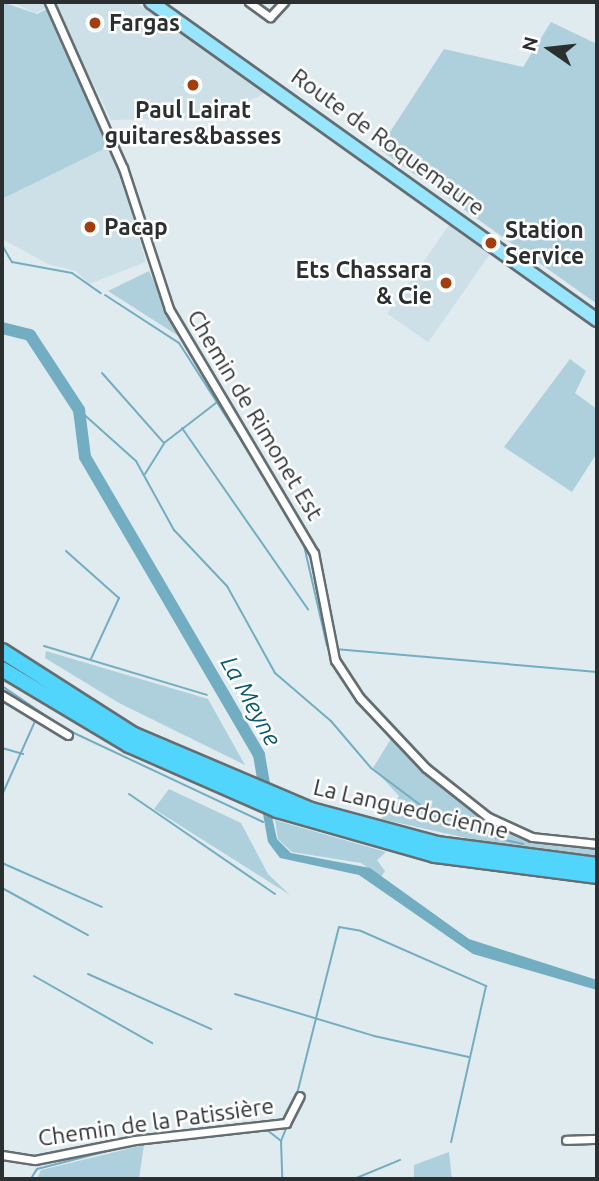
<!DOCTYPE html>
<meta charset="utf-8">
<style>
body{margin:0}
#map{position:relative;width:599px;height:1181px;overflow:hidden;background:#e0ebf0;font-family:Ubuntu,sans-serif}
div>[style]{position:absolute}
.built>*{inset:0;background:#cde0e7;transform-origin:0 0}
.green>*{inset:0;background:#aed0dc}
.water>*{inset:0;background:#73adc1}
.stream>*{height:2px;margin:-1px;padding:0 1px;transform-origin:1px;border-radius:1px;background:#73adc1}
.river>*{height:12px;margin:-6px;padding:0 6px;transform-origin:6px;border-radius:6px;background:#73adc1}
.roads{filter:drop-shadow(2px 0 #646e71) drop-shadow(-2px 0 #646e71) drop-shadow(0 2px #646e71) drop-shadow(0 -2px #646e71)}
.street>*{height:7px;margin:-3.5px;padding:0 3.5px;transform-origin:3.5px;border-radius:3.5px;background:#fff}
.primary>*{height:12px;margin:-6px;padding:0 6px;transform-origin:6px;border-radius:6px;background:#97e6fe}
.highway>*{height:14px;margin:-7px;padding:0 7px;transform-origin:7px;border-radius:7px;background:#51d5fd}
.dots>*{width:19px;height:19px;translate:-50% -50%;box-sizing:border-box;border:4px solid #fff;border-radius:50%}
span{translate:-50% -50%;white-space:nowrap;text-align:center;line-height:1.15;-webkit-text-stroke:5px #fff;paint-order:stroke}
.poi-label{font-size:23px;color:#2b2f30;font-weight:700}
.left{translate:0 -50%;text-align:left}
.right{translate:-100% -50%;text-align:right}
.street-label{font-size:23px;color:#2b2f30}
.water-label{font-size:24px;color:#0a5b6f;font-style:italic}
.frame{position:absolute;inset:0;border:4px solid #2b2f30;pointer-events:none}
.north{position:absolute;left:515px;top:14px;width:70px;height:70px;-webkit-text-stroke:5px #fff;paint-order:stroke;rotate:284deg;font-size:19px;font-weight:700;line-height:28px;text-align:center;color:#2b2f30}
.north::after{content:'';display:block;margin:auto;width:24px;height:32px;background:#2b2f30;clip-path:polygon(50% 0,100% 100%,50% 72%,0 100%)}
</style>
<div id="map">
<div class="built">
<i style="clip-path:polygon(12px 2px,44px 2px,47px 8px,35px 13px)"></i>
<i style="clip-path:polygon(53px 2px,135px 2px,267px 92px,214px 118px,111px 120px)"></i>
<i style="clip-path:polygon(112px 145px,146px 262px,89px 284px,76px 271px,48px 264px,2px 239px,2px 199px)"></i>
<i style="left:452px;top:221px;width:50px;height:113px;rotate:35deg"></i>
</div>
<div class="green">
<i style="clip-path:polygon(2px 2px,37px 14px,49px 8px,112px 145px,2px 199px)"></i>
<i style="clip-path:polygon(551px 22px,597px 44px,597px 304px,379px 149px,444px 49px,523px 67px)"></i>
<i style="clip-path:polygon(149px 271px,180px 337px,108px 291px)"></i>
<i style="clip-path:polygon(570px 359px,586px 371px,575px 393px,597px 409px,597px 453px,572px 492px,504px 447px)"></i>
<i style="clip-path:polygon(46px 651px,208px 699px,245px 765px,119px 703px,45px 658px)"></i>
<i style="clip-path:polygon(392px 737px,488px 822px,557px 846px,597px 848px,597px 857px,498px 845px,381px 819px,399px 796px,373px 768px)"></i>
<i style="clip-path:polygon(169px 789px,241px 823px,268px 874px,290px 895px,154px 809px)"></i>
<i style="clip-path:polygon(275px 820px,386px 852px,377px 860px,385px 871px,381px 877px,361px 863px,292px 852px,278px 839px)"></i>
<i style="clip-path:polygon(144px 1145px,139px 1179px,37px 1179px,41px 1170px)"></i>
<i style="clip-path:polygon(449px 1152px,452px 1179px,414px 1179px,414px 1165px)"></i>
</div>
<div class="water">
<i style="clip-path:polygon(263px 814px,272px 817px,277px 839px,291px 853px,370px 868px,469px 939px,597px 980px,597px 990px,473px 954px,359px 875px,280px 858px,268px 842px)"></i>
</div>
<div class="stream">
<i style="left:220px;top:44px;width:179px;rotate:35.2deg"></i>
<i style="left:373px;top:152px;width:56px;rotate:36.3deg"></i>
<i style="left:2px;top:245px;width:20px;rotate:60deg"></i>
<i style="left:12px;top:262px;width:61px;rotate:10.4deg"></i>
<i style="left:72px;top:273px;width:35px;rotate:35deg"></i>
<i style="left:105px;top:295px;width:88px;rotate:33deg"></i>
<i style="left:179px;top:343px;width:152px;rotate:57.4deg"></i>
<i style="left:102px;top:373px;width:92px;rotate:48.5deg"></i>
<i style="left:79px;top:410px;width:76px;rotate:41.8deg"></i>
<i style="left:136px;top:461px;width:79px;rotate:61.2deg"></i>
<i style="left:174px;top:530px;width:77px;rotate:46.6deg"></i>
<i style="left:227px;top:586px;width:99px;rotate:61.1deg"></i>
<i style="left:275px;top:673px;width:74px;rotate:40.6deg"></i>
<i style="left:331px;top:721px;width:62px;rotate:49.6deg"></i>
<i style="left:371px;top:768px;width:100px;rotate:36.9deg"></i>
<i style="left:451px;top:828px;width:74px;rotate:12.5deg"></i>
<i style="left:182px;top:428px;width:221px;rotate:55.2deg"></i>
<i style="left:145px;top:474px;width:36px;rotate:-58deg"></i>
<i style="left:164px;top:443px;width:66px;rotate:-37.6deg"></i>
<i style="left:303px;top:541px;width:108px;rotate:77.1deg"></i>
<i style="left:66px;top:551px;width:71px;rotate:41.6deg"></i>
<i style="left:119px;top:598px;width:67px;rotate:114.7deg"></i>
<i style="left:44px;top:646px;width:170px;rotate:16.7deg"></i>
<i style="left:335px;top:649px;width:263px;rotate:5deg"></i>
<i style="left:2px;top:686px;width:78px;rotate:34.1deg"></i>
<i style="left:74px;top:733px;width:209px;rotate:25.2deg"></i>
<i style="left:2px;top:748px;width:22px;rotate:16deg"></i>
<i style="left:129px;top:794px;width:177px;rotate:34.4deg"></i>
<i style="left:2px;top:795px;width:83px;rotate:-65.9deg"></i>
<i style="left:2px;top:863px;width:109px;rotate:23.7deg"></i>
<i style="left:2px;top:888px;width:98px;rotate:28.7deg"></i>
<i style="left:88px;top:974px;width:135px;rotate:24.1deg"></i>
<i style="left:34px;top:976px;width:136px;rotate:29.6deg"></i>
<i style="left:235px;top:994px;width:145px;rotate:16.8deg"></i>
<i style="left:374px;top:1036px;width:97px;rotate:12.5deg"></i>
<i style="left:297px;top:1094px;width:172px;rotate:-75.9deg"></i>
<i style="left:339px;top:927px;width:22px;rotate:10deg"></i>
<i style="left:361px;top:931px;width:137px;rotate:23.7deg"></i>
<i style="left:486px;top:986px;width:160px;rotate:102.6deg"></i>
<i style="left:193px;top:1137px;width:74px;rotate:-5.4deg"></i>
<i style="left:267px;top:1130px;width:18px;rotate:38deg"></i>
<i style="left:281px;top:1141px;width:38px;rotate:88deg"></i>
<i style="left:281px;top:1141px;width:16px;rotate:-68deg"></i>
<i style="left:32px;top:1177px;width:9px;rotate:-58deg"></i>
<i style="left:37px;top:1169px;width:105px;rotate:-14.3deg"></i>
<i style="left:354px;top:1179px;width:50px;rotate:-22.4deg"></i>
</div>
<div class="river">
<i style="left:2px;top:328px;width:29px;rotate:14deg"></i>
<i style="left:30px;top:335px;width:90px;rotate:56.8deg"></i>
<i style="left:79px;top:410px;width:47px;rotate:82.7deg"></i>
<i style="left:85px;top:457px;width:345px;rotate:59.7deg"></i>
<i style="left:259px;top:755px;width:47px;rotate:80.1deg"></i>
</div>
<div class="roads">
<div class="street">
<i style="left:49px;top:2px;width:182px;rotate:66deg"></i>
<i style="left:123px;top:168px;width:148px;rotate:71.9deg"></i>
<i style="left:169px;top:309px;width:284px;rotate:59.3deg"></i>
<i style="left:314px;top:553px;width:109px;rotate:78.9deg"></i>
<i style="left:335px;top:660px;width:45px;rotate:56.7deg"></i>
<i style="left:360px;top:698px;width:96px;rotate:46.7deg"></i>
<i style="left:426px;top:768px;width:79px;rotate:38.3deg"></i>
<i style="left:488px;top:817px;width:48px;rotate:24.4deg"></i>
<i style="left:532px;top:837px;width:65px;rotate:6.1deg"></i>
<i style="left:249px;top:2px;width:26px;rotate:36deg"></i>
<i style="left:270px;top:17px;width:21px;rotate:-47deg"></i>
<i style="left:2px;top:695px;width:77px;rotate:31.2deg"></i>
<i style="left:566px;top:1140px;width:31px;rotate:-2deg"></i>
<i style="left:2px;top:1155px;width:33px;rotate:9deg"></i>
<i style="left:35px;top:1160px;width:102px;rotate:-11.3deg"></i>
<i style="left:135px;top:1140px;width:152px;rotate:-6.4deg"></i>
<i style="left:286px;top:1123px;width:30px;rotate:-63deg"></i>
</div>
<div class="primary">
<i style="left:151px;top:2px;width:548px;rotate:35.49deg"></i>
</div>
<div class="highway">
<i style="left:2px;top:651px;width:156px;rotate:32.5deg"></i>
<i style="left:134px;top:735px;width:192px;rotate:23deg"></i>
<i style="left:311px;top:810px;width:131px;rotate:15.1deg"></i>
<i style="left:437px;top:844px;width:161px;rotate:7.5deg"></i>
<i style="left:2px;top:669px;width:148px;rotate:30.9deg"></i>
<i style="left:129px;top:745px;width:162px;rotate:23.7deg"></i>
<i style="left:277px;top:810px;width:164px;rotate:15.9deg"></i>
<i style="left:435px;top:855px;width:163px;rotate:7.4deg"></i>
</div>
</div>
<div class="dots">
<i style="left:95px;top:23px;background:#a23e0d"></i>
<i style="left:193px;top:85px;background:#a23e0d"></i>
<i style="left:90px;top:227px;background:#a23e0d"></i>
<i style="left:491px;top:243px;background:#a23e0d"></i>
<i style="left:446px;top:283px;background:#a23e0d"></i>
</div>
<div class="poi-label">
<span class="left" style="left:109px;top:23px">Fargas</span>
<span style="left:193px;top:123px">Paul Lairat<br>guitares&amp;basses</span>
<span class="left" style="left:104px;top:227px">Pacap</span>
<span class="left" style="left:505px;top:243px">Station<br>Service</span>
<span class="right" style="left:432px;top:283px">Ets Chassara<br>&amp; Cie</span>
</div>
<div class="street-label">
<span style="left:388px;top:142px;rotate:36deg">Route de Roquemaure</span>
<span style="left:255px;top:415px;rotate:59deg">Chemin de Rimonet Est</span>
<span style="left:411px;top:809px;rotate:13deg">La Languedocienne</span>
<span style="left:156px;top:1122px;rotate:-8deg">Chemin de la Patissière</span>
</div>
<div class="water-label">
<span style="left:251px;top:701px;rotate:61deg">La Meyne</span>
</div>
<div class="frame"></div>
<div class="north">N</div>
</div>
